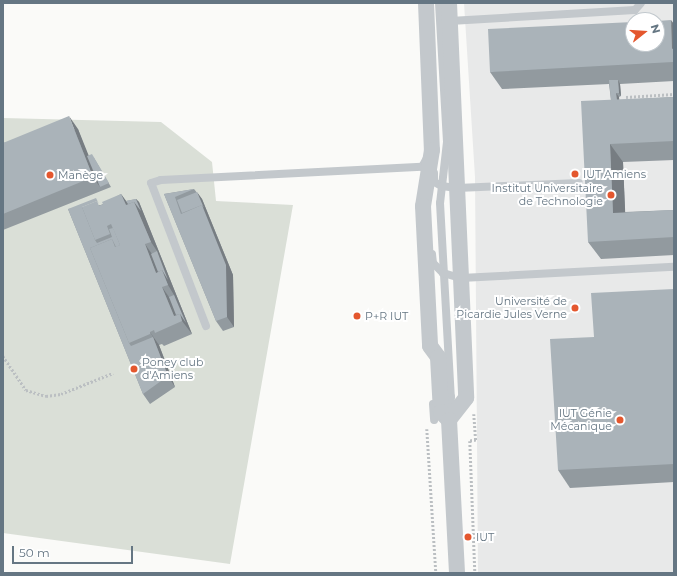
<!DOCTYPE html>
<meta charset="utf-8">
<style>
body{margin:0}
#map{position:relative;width:677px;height:576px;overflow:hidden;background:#fafaf8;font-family:Montserrat,sans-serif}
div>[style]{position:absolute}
.built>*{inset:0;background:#e8e9e9}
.green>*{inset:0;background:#dadfd7}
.path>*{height:2.5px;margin-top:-1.25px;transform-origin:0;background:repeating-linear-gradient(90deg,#bbbfc2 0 2px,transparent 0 4px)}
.service>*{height:8px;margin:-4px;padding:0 4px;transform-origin:4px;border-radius:4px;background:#c3c8cc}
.minor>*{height:16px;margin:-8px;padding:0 8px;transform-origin:8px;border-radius:8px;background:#c3c8cc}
.wall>*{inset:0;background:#929a9f}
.shaded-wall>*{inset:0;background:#777d82}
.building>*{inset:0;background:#aab3b9}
.dots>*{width:11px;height:11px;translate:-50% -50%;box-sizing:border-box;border:2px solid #fff;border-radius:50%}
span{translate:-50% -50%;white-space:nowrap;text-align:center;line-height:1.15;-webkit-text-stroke:4px #fff;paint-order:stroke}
.poi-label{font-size:11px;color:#657683}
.left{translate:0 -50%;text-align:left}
.right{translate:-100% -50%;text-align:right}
.frame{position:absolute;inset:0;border:4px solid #657683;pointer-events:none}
.north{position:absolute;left:625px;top:12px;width:40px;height:40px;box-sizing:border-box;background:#fff;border:1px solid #c1c8cd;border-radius:50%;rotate:73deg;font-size:11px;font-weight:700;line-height:16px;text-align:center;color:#657683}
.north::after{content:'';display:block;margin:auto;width:14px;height:18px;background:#e4572e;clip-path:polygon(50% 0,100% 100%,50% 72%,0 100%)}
.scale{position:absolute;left:12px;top:546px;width:121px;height:18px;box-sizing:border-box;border:2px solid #657683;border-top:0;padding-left:5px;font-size:12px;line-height:14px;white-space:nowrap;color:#657683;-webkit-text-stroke:3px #fff;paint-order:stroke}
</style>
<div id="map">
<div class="built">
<i style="clip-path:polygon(evenodd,464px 3px,674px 3px,674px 573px,478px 573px,475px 177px,464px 3px,633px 20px,657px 20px,657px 44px,633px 44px,633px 20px)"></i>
</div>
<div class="green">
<i style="clip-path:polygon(3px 118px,161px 122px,212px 162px,216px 201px,293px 205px,230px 564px,3px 533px)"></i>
</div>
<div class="path">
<i style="left:626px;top:97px;width:48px;rotate:-3.6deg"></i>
<i style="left:3px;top:356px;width:41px;rotate:55.9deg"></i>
<i style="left:26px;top:390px;width:21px;rotate:17deg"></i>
<i style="left:46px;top:396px;width:15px;rotate:-8deg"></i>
<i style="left:61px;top:394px;width:56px;rotate:-22deg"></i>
<i style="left:474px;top:414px;width:26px;rotate:86deg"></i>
<i style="left:476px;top:440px;width:6px;rotate:171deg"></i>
<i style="left:470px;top:441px;width:132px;rotate:87.8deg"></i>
<i style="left:427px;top:429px;width:144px;rotate:86.4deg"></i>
</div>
<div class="service">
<i style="left:439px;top:3px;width:139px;rotate:86.7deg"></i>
<i style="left:447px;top:142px;width:61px;rotate:96.5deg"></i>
<i style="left:440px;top:203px;width:194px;rotate:86.8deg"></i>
<i style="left:451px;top:397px;width:18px;rotate:96deg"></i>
<i style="left:450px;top:21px;width:185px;rotate:-3.4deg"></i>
<i style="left:635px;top:10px;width:9px;rotate:-49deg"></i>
<i style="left:434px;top:173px;width:9px;rotate:90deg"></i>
<i style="left:434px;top:182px;width:9px;rotate:27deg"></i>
<i style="left:442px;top:186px;width:15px;rotate:8deg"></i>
<i style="left:457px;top:188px;width:122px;rotate:-2.3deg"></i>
<i style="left:432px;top:254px;width:9px;rotate:84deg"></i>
<i style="left:433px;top:263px;width:14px;rotate:45deg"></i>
<i style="left:443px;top:273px;width:19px;rotate:16deg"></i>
<i style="left:461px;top:278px;width:213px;rotate:-3deg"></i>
<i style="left:206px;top:326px;width:153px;rotate:-111deg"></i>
<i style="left:151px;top:183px;width:10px;rotate:-17deg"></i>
<i style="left:161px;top:180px;width:261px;rotate:-2.9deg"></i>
<i style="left:422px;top:167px;width:10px;rotate:-61deg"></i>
<i style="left:433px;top:404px;width:16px;rotate:86deg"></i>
</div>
<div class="minor">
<i style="left:426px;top:3px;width:147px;rotate:87.7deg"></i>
<i style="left:432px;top:150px;width:57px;rotate:99.1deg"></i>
<i style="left:423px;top:206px;width:140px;rotate:87.1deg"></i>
<i style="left:430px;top:346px;width:14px;rotate:54deg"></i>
<i style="left:438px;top:357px;width:55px;rotate:86.9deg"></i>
<i style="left:441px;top:412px;width:11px;rotate:45deg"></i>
<i style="left:449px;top:3px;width:395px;rotate:87.5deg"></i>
<i style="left:466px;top:398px;width:28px;rotate:128deg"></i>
<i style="left:449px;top:420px;width:153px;rotate:87deg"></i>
</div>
<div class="wall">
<i style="clip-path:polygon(674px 24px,674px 81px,620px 84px,621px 96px,619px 97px,619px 100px,674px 97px,674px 160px,623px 162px,625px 212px,674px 210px,674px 255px,601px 259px,588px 242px,611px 100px,609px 84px,502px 89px,490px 72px)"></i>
<i style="clip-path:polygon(78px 129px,88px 156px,94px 158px,111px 187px,3px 230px,3px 143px)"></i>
<i style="clip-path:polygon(194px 189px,202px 199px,233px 275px,234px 327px,223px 331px,216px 321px,164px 194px)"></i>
<i style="clip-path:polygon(121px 194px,126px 201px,136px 199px,139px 202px,192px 334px,164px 346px,162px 344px,159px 345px,175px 387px,150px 404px,143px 394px,68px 209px,101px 205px)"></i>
<i style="clip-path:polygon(674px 289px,674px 482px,570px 488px,558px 470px,594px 337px)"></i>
</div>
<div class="shaded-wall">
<i style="clip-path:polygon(671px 20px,674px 24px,674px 51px,672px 49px)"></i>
<i style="clip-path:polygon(673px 53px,674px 55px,674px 64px,673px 62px)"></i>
<i style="clip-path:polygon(618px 80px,620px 84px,621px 96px,619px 93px)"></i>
<i style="clip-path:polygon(616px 93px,619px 97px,621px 118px,618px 114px)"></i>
<i style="clip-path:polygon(69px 116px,78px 129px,101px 186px,100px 187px,93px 177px)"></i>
<i style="clip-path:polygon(610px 144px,623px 162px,626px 231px,613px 213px)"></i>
<i style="clip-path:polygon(197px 192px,202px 199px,233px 275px,234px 327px,227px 317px,202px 205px)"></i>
<i style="clip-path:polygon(121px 194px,131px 208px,126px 205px)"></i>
<i style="clip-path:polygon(136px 199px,139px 202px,192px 334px,182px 321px,180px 314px,174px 295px,168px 285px,162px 270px,157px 251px,151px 242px,134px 202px)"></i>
<i style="clip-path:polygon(145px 244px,154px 257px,163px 282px,156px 273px)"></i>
<i style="clip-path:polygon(162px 287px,171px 300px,180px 322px,174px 316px)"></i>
<i style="clip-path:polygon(150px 332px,159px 345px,175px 387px,168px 376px,153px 337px)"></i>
</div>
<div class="building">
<i style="clip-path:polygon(671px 20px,672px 49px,674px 48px,674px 53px,673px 53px,673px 62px,490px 72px,488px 29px,633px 22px,633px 44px,657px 44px,657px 21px)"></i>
<i style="clip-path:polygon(609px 80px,618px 80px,619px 93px,616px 93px,617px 100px,611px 100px)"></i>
<i style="clip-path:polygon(674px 97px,674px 141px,610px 144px,613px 213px,674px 210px,674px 237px,588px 242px,581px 101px)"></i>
<i style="clip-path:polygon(69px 116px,93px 177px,3px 214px,3px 143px)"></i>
<i style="clip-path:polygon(92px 154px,109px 183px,100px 187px,87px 156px)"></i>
<i style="clip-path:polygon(194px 189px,175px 197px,181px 214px,202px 205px,226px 265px,227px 317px,216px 321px,164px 194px)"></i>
<i style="clip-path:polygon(197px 192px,204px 208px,202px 205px,182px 213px,177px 200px)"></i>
<i style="clip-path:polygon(121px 194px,126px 205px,134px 202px,151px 242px,145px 244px,156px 273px,162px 270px,168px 285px,162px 287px,174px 316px,180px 314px,182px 321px,155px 333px,154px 330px,150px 332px,150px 334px,129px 343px,90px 248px,112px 239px,115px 247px,120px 245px,111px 224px,107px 226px,110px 234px,95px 240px,82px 207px,97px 201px,99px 206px,103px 204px,102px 202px)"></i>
<i style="clip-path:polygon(96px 198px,99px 204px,97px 201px,82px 207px,95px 240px,97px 243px,112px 237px,109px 229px,113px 228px,120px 245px,116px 247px,112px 239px,90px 248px,129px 343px,131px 346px,153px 337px,168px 376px,143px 394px,68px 209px)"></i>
<i style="clip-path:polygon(136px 199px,141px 211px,134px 202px,128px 204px,126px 201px)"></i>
<i style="clip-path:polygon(157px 251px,168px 280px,162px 270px,158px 272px,151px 254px)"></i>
<i style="clip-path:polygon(674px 289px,674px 464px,558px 470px,550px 339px,594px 337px,591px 293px)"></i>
<i style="clip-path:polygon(174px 295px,186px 323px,180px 314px,176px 315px,169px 297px)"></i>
</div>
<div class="dots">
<i style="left:575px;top:174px;background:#e4572e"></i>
<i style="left:50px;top:175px;background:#e4572e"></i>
<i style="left:611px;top:195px;background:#e4572e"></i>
<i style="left:575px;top:308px;background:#e4572e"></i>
<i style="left:357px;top:316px;background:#e4572e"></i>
<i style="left:134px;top:369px;background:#e4572e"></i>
<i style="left:620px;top:420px;background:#e4572e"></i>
<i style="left:468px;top:537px;background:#e4572e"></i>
</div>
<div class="poi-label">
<span class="left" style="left:583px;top:174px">IUT Amiens</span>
<span class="left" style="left:58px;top:175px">Manège</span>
<span class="right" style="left:603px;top:195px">Institut Universitaire<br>de Technologie</span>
<span class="right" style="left:567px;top:308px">Université de<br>Picardie Jules Verne</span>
<span class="left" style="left:365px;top:316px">P+R IUT</span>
<span class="left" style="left:142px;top:369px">Poney club<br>d'Amiens</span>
<span class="right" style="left:612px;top:420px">IUT Génie<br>Mécanique</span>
<span class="left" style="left:476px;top:537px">IUT</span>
</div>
<div class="frame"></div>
<div class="north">N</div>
<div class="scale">50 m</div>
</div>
